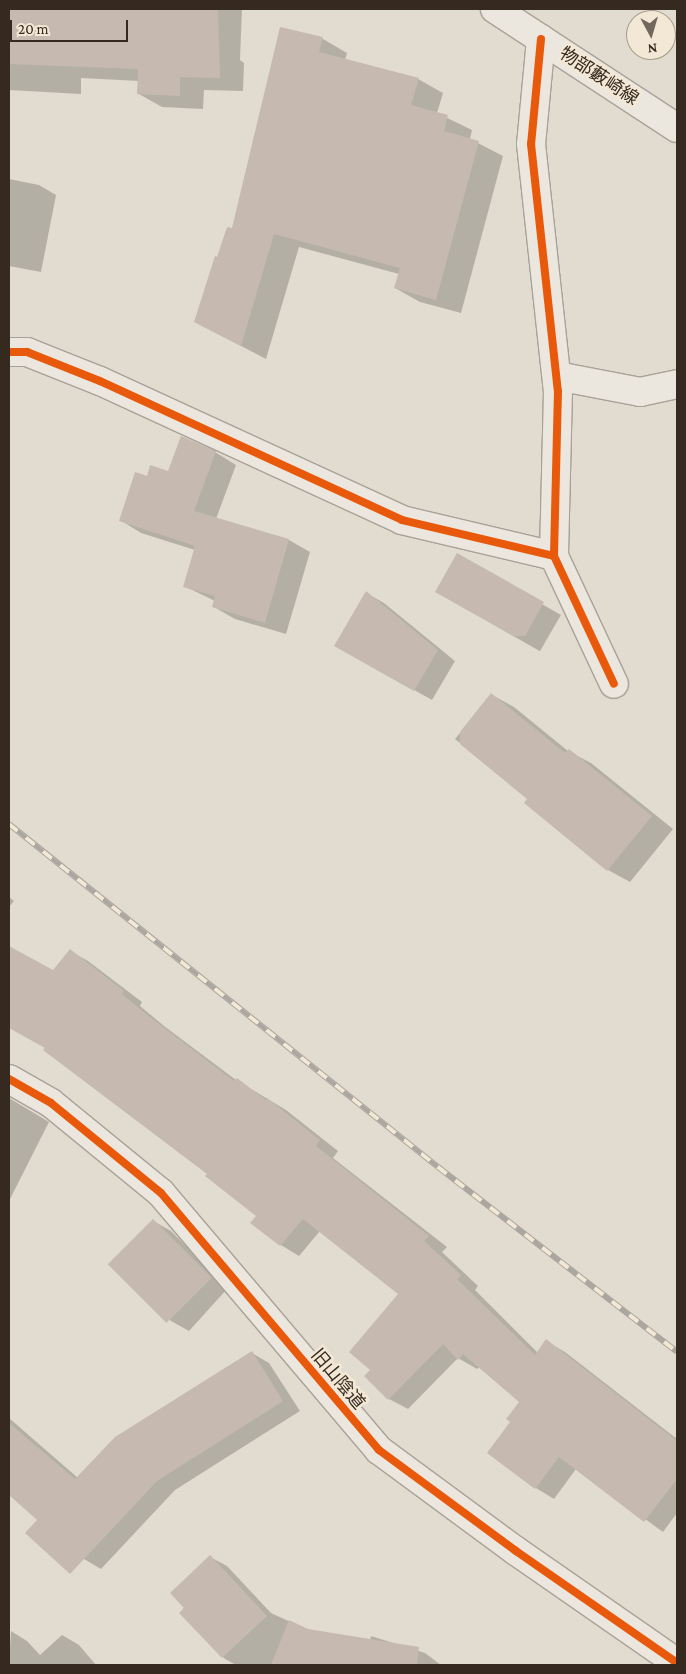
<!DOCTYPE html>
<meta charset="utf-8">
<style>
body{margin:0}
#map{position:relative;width:686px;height:1674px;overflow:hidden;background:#e2dbcf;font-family:"Crimson Pro","Noto Sans JP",serif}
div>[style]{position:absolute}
.shadow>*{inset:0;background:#0003;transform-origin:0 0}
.building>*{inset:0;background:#c6bab0;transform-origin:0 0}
.roads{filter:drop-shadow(1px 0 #a8a197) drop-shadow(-1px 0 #a8a197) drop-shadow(0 1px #a8a197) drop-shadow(0 -1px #a8a197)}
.street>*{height:28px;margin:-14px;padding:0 14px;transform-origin:14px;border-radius:14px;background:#ebe7df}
.secondary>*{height:28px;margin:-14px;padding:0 14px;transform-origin:14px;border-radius:14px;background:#ebe7df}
.rail>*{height:5.5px;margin-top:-2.75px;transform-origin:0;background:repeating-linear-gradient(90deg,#f2e8d5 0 11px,#aba69f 0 22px);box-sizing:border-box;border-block:1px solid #aba69f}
.cycleway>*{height:8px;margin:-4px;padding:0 4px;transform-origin:4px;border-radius:4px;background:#e8590c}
span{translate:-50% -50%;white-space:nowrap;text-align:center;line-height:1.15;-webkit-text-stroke:5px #f2e8d5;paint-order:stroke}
.street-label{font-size:18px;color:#362920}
.frame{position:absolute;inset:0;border:10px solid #362920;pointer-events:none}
.north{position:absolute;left:626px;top:10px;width:50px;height:50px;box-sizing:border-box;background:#f2e8d5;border:1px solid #a79c8d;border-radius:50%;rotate:174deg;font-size:14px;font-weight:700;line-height:20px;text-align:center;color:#362920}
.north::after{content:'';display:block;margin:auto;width:18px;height:22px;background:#72675d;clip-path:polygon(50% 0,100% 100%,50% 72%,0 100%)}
.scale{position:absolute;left:10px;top:20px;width:118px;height:22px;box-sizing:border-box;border:2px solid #362920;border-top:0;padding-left:6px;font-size:15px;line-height:18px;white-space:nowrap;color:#362920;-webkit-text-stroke:4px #f2e8d5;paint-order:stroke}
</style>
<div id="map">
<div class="shadow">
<i style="clip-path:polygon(9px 9px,242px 9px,240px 60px,244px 63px,243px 91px,204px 90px,203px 109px,162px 107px,139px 94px,139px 81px,81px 78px,81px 94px,9px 90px)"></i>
<i style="clip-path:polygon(281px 29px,323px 39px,347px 53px,345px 60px,418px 79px,443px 93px,437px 113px,472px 130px,470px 139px,503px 156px,461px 313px,420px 302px,395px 288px,399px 274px,299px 247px,266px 359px,195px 322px,218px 258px,233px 229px)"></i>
<i style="clip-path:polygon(9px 179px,39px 185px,56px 195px,41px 272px,9px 266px)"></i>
<i style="clip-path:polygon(215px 452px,236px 465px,216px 519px,289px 540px,310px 552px,286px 634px,235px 619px,214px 607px,215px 601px,184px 586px,195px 550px,141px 533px,120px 520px,148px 477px,169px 473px)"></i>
<i style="left:457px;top:555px;width:120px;height:42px;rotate:30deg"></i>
<i style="clip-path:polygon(366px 593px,384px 603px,455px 661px,432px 700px,336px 646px)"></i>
<i style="clip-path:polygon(492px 695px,514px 707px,568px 751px,591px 763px,673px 829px,630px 882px,608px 870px,529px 799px,455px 739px)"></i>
<i style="clip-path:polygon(9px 897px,14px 901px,9px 907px)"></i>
<i style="clip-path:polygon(9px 948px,54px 971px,70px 951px,88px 961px,142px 1002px,140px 1006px,164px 1026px,236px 1080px,286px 1110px,338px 1151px,333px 1158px,447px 1247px,442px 1252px,478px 1286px,475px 1290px,538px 1353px,546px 1341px,565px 1352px,677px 1439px,677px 1513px,663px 1532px,576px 1469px,554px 1499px,536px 1488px,511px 1422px,521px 1402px,480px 1367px,477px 1369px,458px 1358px,408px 1409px,389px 1399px,366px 1376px,372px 1370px,400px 1294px,320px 1231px,299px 1256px,281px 1245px,252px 1223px,257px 1216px,209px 1173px,46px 1047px,9px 1027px)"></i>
<i style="clip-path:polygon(9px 1098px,49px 1122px,9px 1201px)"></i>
<i style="clip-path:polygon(153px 1221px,171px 1231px,228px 1288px,189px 1331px,171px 1321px,112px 1267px)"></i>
<i style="clip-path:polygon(252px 1353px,269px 1363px,300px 1411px,175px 1490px,101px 1569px,84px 1559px,9px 1494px,9px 1418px,78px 1478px)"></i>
<i style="clip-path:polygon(210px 1557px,227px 1566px,271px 1613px,308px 1630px,370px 1641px,371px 1636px,425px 1653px,441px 1665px,236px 1665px,225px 1659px,181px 1613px)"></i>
<i style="clip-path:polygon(11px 1631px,27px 1641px,40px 1655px,62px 1635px,79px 1645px,96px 1665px,9px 1665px)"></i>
</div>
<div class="building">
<i style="clip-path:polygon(9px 9px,218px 9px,220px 78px,180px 77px,180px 96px,137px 94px,138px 69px,9px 64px)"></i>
<i style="clip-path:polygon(280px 27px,323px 37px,319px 52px,419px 78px,411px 105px,448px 115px,444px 131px,479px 141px,436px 300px,394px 288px,400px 268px,274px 234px,241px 346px,194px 322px,215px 256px,217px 257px,227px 227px,232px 228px)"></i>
<i style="clip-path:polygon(181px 436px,216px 451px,194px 511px,289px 539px,265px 623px,212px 607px,215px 596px,183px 587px,195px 546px,119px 521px,135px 472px,147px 476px,150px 465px,168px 471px)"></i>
<i style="clip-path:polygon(457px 553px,544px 602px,525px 636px,513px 636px,435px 592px)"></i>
<i style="clip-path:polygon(366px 591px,438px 650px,414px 691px,334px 646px)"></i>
<i style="clip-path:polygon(491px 693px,565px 753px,569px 749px,652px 816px,607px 871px,524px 803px,527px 799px,460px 744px,460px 732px)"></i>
<i style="clip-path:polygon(9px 946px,53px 970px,70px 949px,124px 991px,122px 994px,146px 1014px,234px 1081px,237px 1078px,266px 1100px,267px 1098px,320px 1140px,316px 1146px,429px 1236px,424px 1241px,461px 1275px,457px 1279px,535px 1355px,546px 1339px,677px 1441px,677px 1479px,644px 1522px,559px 1457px,535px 1489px,487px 1453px,510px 1422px,506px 1419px,519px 1402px,463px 1354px,458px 1360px,443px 1344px,388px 1400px,364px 1376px,370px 1370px,349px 1352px,398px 1294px,303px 1219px,280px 1246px,250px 1223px,256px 1216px,205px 1176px,207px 1174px,43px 1050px,45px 1048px,9px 1028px)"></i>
<i style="left:153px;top:1219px;width:83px;height:64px;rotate:45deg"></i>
<i style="clip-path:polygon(252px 1351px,283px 1401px,157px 1481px,70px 1574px,25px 1533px,37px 1520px,9px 1495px,9px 1423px,75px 1479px,115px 1437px)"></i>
<i style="clip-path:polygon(210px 1555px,267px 1616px,222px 1658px,179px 1613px,184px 1608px,170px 1593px)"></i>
<i style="clip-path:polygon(289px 1620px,308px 1629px,419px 1647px,417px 1665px,271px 1665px)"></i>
</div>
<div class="roads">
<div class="street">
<i style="left:541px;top:39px;width:105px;rotate:95.4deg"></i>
<i style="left:531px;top:144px;width:248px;rotate:83.8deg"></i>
<i style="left:558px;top:391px;width:165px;rotate:91.4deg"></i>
<i style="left:554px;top:556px;width:141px;rotate:64.9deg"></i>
<i style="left:9px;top:352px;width:18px"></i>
<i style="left:27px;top:352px;width:79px;rotate:21.7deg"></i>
<i style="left:100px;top:381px;width:332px;rotate:24.7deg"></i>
<i style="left:402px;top:520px;width:156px;rotate:13.3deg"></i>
<i style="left:557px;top:376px;width:85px;rotate:10.9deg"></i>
<i style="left:640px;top:392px;width:38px;rotate:-12deg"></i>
<i style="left:9px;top:1079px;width:48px;rotate:29.7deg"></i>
<i style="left:51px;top:1103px;width:142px;rotate:39.3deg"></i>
<i style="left:161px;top:1193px;width:337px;rotate:49.7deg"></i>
<i style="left:379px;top:1450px;width:170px;rotate:36.4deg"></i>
<i style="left:516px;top:1551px;width:196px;rotate:34.8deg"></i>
</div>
<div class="secondary">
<i style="left:495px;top:9px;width:217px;rotate:33.2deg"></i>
</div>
</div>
<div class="rail">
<i style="left:9px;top:824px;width:549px;rotate:38.64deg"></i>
<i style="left:438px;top:1167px;width:302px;rotate:37.7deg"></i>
</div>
<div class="cycleway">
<i style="left:541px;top:39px;width:105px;rotate:95.4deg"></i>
<i style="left:531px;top:144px;width:248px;rotate:83.8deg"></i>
<i style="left:558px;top:391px;width:165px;rotate:91.4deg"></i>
<i style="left:554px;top:556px;width:141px;rotate:64.9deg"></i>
<i style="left:9px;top:352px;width:18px"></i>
<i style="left:27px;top:352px;width:79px;rotate:21.7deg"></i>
<i style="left:100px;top:381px;width:332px;rotate:24.7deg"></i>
<i style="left:402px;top:520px;width:156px;rotate:13.3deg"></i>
<i style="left:9px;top:1079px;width:48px;rotate:29.7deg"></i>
<i style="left:51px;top:1103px;width:142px;rotate:39.3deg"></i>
<i style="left:161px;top:1193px;width:337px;rotate:49.7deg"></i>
<i style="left:379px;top:1450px;width:170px;rotate:36.4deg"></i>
<i style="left:516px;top:1551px;width:196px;rotate:34.8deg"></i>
</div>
<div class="street-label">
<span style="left:599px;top:76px;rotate:33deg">物部藪崎線</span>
<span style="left:338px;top:1379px;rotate:50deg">旧山陰道</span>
</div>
<div class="frame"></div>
<div class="north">N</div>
<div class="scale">20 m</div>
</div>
